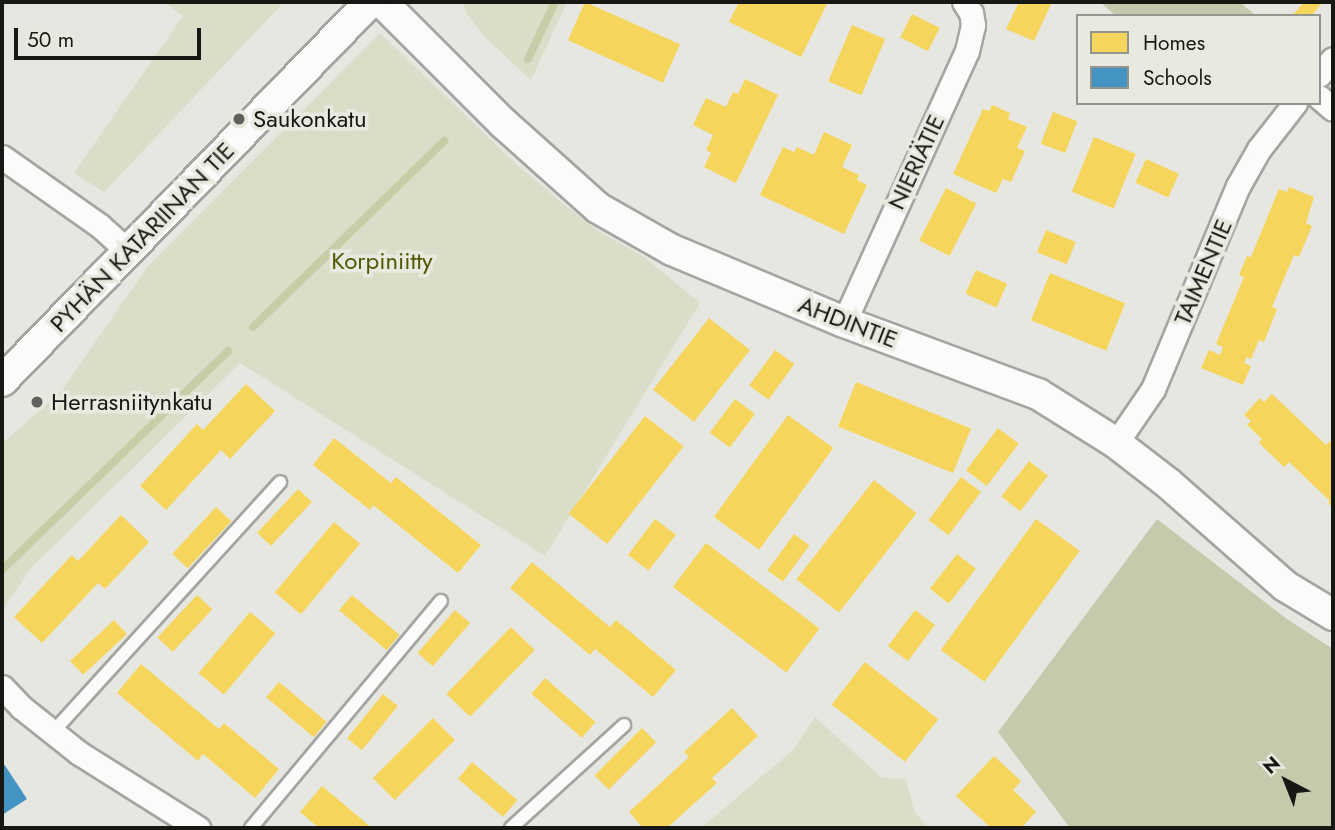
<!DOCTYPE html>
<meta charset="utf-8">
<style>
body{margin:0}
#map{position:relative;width:1335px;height:830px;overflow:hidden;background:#e7e7e2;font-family:Jost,sans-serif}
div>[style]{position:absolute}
.green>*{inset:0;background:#daddc7}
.forest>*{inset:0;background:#c6caad}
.homes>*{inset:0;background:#f6d55c;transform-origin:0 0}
.schools>*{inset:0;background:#4393c3}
.stream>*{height:8px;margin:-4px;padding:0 4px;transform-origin:4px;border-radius:4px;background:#c8cda8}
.roads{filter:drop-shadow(2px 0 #a4a4a1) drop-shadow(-2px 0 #a4a4a1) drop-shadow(0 2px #a4a4a1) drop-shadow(0 -2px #a4a4a1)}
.service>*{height:12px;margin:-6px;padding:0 6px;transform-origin:6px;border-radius:6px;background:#fbfbfb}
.minor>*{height:23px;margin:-11.5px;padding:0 11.5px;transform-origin:11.5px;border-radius:11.5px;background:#fbfbfb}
.tertiary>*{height:30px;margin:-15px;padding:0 15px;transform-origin:15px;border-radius:15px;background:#fbfbfb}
.dots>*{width:19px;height:19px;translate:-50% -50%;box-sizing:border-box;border:4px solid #e8eadf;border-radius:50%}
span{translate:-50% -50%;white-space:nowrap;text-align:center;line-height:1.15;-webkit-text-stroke:7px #e8eadf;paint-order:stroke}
.poi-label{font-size:24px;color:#171714}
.left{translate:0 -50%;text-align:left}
.street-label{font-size:24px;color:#171714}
.park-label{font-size:24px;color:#505700}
.frame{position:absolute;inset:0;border:4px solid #171714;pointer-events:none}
.legend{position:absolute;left:1076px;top:14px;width:245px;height:91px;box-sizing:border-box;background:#e8eadf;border:2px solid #94968e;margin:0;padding:9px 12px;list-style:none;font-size:21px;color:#171714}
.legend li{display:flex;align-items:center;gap:14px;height:35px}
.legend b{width:35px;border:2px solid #94968e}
.north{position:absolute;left:1251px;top:746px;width:70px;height:70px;-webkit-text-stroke:5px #e8eadf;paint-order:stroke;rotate:318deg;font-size:19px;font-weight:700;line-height:28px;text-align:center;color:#171714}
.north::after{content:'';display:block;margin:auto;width:24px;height:32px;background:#171714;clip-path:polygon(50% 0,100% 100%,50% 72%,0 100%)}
.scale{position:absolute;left:14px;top:28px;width:187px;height:32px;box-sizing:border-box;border:4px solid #171714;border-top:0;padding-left:9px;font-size:21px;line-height:24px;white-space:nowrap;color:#171714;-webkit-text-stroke:5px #e8eadf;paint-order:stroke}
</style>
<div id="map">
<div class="green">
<i style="clip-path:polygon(164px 2px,284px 2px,104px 192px,74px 173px,183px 16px)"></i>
<i style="clip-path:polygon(463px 2px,567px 2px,531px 80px,485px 37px,466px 13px)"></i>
<i style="clip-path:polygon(380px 33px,515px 163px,567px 207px,601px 233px,643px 256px,700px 303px,545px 556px,240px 363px,32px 567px,2px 611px,2px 444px,62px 390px,148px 266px)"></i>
<i style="clip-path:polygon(815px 717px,882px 778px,906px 779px,914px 811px,928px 828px,701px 828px,793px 750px)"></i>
</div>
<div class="forest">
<i style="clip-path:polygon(1100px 2px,1240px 2px,1256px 16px,1116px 16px)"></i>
<i style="clip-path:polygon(1157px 519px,1287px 619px,1333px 649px,1333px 828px,1070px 828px,998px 732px)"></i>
</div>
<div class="homes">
<i style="left:585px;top:2px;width:104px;height:42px;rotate:24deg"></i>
<i style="clip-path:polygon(739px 2px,828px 2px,801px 57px,729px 22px)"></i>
<i style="clip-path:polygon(1019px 2px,1052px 2px,1034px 41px,1006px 29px)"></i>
<i style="clip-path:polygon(1304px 2px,1323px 2px,1311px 16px,1292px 16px)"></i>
<i style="left:912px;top:14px;width:31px;height:26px;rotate:27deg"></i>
<i style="left:852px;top:25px;width:36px;height:61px;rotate:23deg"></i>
<i style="clip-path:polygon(745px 79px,778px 95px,736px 183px,704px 167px,711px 153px,706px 150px,713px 135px,693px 125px,706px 98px,726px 107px,733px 92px,738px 94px)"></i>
<i style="clip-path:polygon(992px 105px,1010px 113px,1008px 119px,1027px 127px,1017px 148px,1025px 151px,1011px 182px,1003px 179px,996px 193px,953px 174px,983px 109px,989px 111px)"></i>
<i style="left:1053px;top:112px;width:26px;height:34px;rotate:21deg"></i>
<i style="clip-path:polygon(824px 132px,852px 145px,842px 167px,859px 175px,857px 180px,867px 185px,844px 234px,760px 195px,783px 147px,794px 152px,797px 147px,814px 155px)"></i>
<i style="left:1094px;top:137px;width:45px;height:59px;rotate:22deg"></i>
<i style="left:1146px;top:159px;width:36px;height:26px;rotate:24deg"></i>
<i style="clip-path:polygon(1289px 187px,1314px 197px,1306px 223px,1312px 226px,1299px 257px,1294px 255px,1272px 307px,1277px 309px,1264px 342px,1259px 340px,1251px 359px,1247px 357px,1244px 363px,1251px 366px,1243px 385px,1201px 368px,1209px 350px,1220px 355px,1223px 347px,1216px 344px,1244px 277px,1239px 275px,1247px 256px,1251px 257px,1279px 189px,1287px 192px)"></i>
<i style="left:946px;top:188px;width:34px;height:59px;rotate:27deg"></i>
<i style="left:1046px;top:230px;width:32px;height:24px;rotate:22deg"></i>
<i style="left:976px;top:270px;width:34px;height:26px;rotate:24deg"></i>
<i style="left:1050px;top:273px;width:81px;height:51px;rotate:22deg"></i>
<i style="left:709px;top:318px;width:52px;height:91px;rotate:38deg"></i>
<i style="left:775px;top:350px;width:24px;height:44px;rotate:36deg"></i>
<i style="left:856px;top:382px;width:124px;height:48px;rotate:22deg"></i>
<i style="clip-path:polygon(246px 384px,275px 411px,230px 459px,221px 450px,166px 510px,140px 486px,197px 424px,203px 430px)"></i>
<i style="clip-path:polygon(1272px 394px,1326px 445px,1330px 441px,1333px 444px,1333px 508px,1328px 503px,1330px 501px,1289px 462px,1284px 467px,1259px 443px,1262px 439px,1247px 425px,1251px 421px,1244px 415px,1260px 398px,1264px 402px)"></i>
<i style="left:735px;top:399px;width:25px;height:42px;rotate:37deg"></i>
<i style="left:788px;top:415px;width:56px;height:126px;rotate:36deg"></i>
<i style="left:645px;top:416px;width:49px;height:124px;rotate:38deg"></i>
<i style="left:998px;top:428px;width:26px;height:53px;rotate:37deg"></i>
<i style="clip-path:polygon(334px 438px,391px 483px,396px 477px,481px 545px,458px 573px,373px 505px,370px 510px,313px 465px)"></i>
<i style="left:1029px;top:461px;width:24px;height:45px;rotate:38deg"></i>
<i style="left:961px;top:477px;width:25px;height:54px;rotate:37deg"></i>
<i style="left:874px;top:480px;width:54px;height:126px;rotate:38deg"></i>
<i style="left:298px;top:489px;width:19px;height:60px;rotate:43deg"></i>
<i style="left:216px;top:507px;width:21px;height:64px;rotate:43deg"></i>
<i style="clip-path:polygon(121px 515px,149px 542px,105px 589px,98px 583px,42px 643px,14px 617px,72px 555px,78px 561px)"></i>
<i style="left:655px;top:519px;width:26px;height:45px;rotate:37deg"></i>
<i style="left:1036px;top:519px;width:54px;height:162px;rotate:36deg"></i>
<i style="left:334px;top:522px;width:34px;height:92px;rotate:40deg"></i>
<i style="left:794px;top:534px;width:19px;height:45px;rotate:36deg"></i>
<i style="left:706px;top:543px;width:142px;height:55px;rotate:37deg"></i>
<i style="left:957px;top:554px;width:24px;height:44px;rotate:38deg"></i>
<i style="clip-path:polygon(532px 562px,610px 627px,616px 620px,676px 670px,653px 697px,595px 649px,590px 655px,510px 588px)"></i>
<i style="left:197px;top:595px;width:21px;height:58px;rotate:43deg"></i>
<i style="left:352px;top:595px;width:62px;height:20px;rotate:40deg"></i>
<i style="left:455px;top:610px;width:20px;height:57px;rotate:41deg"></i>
<i style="left:915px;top:610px;width:25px;height:45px;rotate:37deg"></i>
<i style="left:250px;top:612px;width:33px;height:80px;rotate:40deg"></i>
<i style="left:114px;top:620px;width:19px;height:60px;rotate:47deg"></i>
<i style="left:511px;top:627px;width:33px;height:93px;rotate:44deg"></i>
<i style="left:865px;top:662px;width:93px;height:54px;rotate:38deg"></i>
<i style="clip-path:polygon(141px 664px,219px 729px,224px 723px,279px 769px,255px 798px,203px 754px,198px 761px,117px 693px)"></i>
<i style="left:545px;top:678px;width:67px;height:21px;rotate:41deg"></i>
<i style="left:279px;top:682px;width:62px;height:20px;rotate:40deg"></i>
<i style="left:383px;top:694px;width:19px;height:57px;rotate:39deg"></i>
<i style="clip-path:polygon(732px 708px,758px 736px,712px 778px,717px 783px,667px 828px,643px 828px,629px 812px,689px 757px,684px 752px)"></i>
<i style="left:433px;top:718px;width:31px;height:85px;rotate:45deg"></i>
<i style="left:642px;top:728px;width:20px;height:67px;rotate:45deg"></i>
<i style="clip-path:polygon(994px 756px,1021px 781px,1013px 790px,1036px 812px,1021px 828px,991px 828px,956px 796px)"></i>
<i style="left:472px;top:762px;width:59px;height:22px;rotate:40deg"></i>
<i style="clip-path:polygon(322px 786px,372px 828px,319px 828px,300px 812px)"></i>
</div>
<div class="schools">
<i style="clip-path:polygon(2px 761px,27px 799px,2px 815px)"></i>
</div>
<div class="stream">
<i style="left:528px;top:59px;width:63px;rotate:-64.7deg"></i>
<i style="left:253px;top:327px;width:267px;rotate:-44.2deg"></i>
<i style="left:2px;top:570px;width:315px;rotate:-44.1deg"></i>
</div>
<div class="roads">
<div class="service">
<i style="left:52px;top:733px;width:339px;rotate:-47.7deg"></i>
<i style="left:251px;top:828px;width:296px;rotate:-50.1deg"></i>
<i style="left:511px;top:828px;width:153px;rotate:-42.3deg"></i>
</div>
<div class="minor">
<i style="left:1319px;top:75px;width:21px;rotate:-49deg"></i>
<i style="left:1319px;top:97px;width:18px;rotate:41deg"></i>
<i style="left:2px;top:157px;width:120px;rotate:35.1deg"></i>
<i style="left:100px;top:226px;width:39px;rotate:42deg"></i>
<i style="left:844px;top:322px;width:298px;rotate:-65.6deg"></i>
<i style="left:967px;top:51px;width:27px;rotate:-77deg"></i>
<i style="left:973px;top:25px;width:12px;rotate:-99deg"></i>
<i style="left:971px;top:13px;width:13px;rotate:-122deg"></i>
<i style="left:1116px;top:443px;width:65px;rotate:-55.6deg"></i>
<i style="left:1153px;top:389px;width:220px;rotate:-67.3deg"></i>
<i style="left:1238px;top:186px;width:43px;rotate:-60.4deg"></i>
<i style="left:1259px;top:149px;width:58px;rotate:-52deg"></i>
<i style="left:2px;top:687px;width:28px;rotate:46deg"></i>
<i style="left:21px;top:707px;width:74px;rotate:38.4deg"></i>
<i style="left:79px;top:753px;width:141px;rotate:32.2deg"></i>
</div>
<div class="tertiary">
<i style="left:382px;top:2px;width:171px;rotate:45deg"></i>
<i style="left:503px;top:123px;width:127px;rotate:41.8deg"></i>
<i style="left:598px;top:208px;width:85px;rotate:29.6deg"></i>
<i style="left:672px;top:250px;width:186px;rotate:22.7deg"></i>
<i style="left:844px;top:322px;width:207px;rotate:20.4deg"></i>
<i style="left:1038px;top:394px;width:92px;rotate:32.1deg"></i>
<i style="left:1116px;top:443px;width:67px;rotate:37.7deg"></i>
<i style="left:1169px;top:484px;width:154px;rotate:41.3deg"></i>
<i style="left:1285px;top:586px;width:56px;rotate:31.1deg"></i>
<i style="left:2px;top:381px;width:528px;rotate:-45.84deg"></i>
</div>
</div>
<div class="dots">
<i style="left:239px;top:119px;background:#60605c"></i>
<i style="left:37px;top:402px;background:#60605c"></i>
</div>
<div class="poi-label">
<span class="left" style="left:253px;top:119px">Saukonkatu</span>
<span class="left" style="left:51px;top:402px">Herrasniitynkatu</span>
</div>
<div class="street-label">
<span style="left:916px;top:162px;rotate:-65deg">NIERIÄTIE</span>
<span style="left:142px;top:237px;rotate:-46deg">PYHÄN KATARIINAN TIE</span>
<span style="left:1203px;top:272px;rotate:-67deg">TAIMENTIE</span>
<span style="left:848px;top:322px;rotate:21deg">AHDINTIE</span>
</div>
<div class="park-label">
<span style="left:382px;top:261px">Korpiniitty</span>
</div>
<div class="frame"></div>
<ul class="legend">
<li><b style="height:19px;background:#f6d55c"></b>Homes</li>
<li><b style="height:19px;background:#4393c3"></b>Schools</li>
</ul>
<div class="north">N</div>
<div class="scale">50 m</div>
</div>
